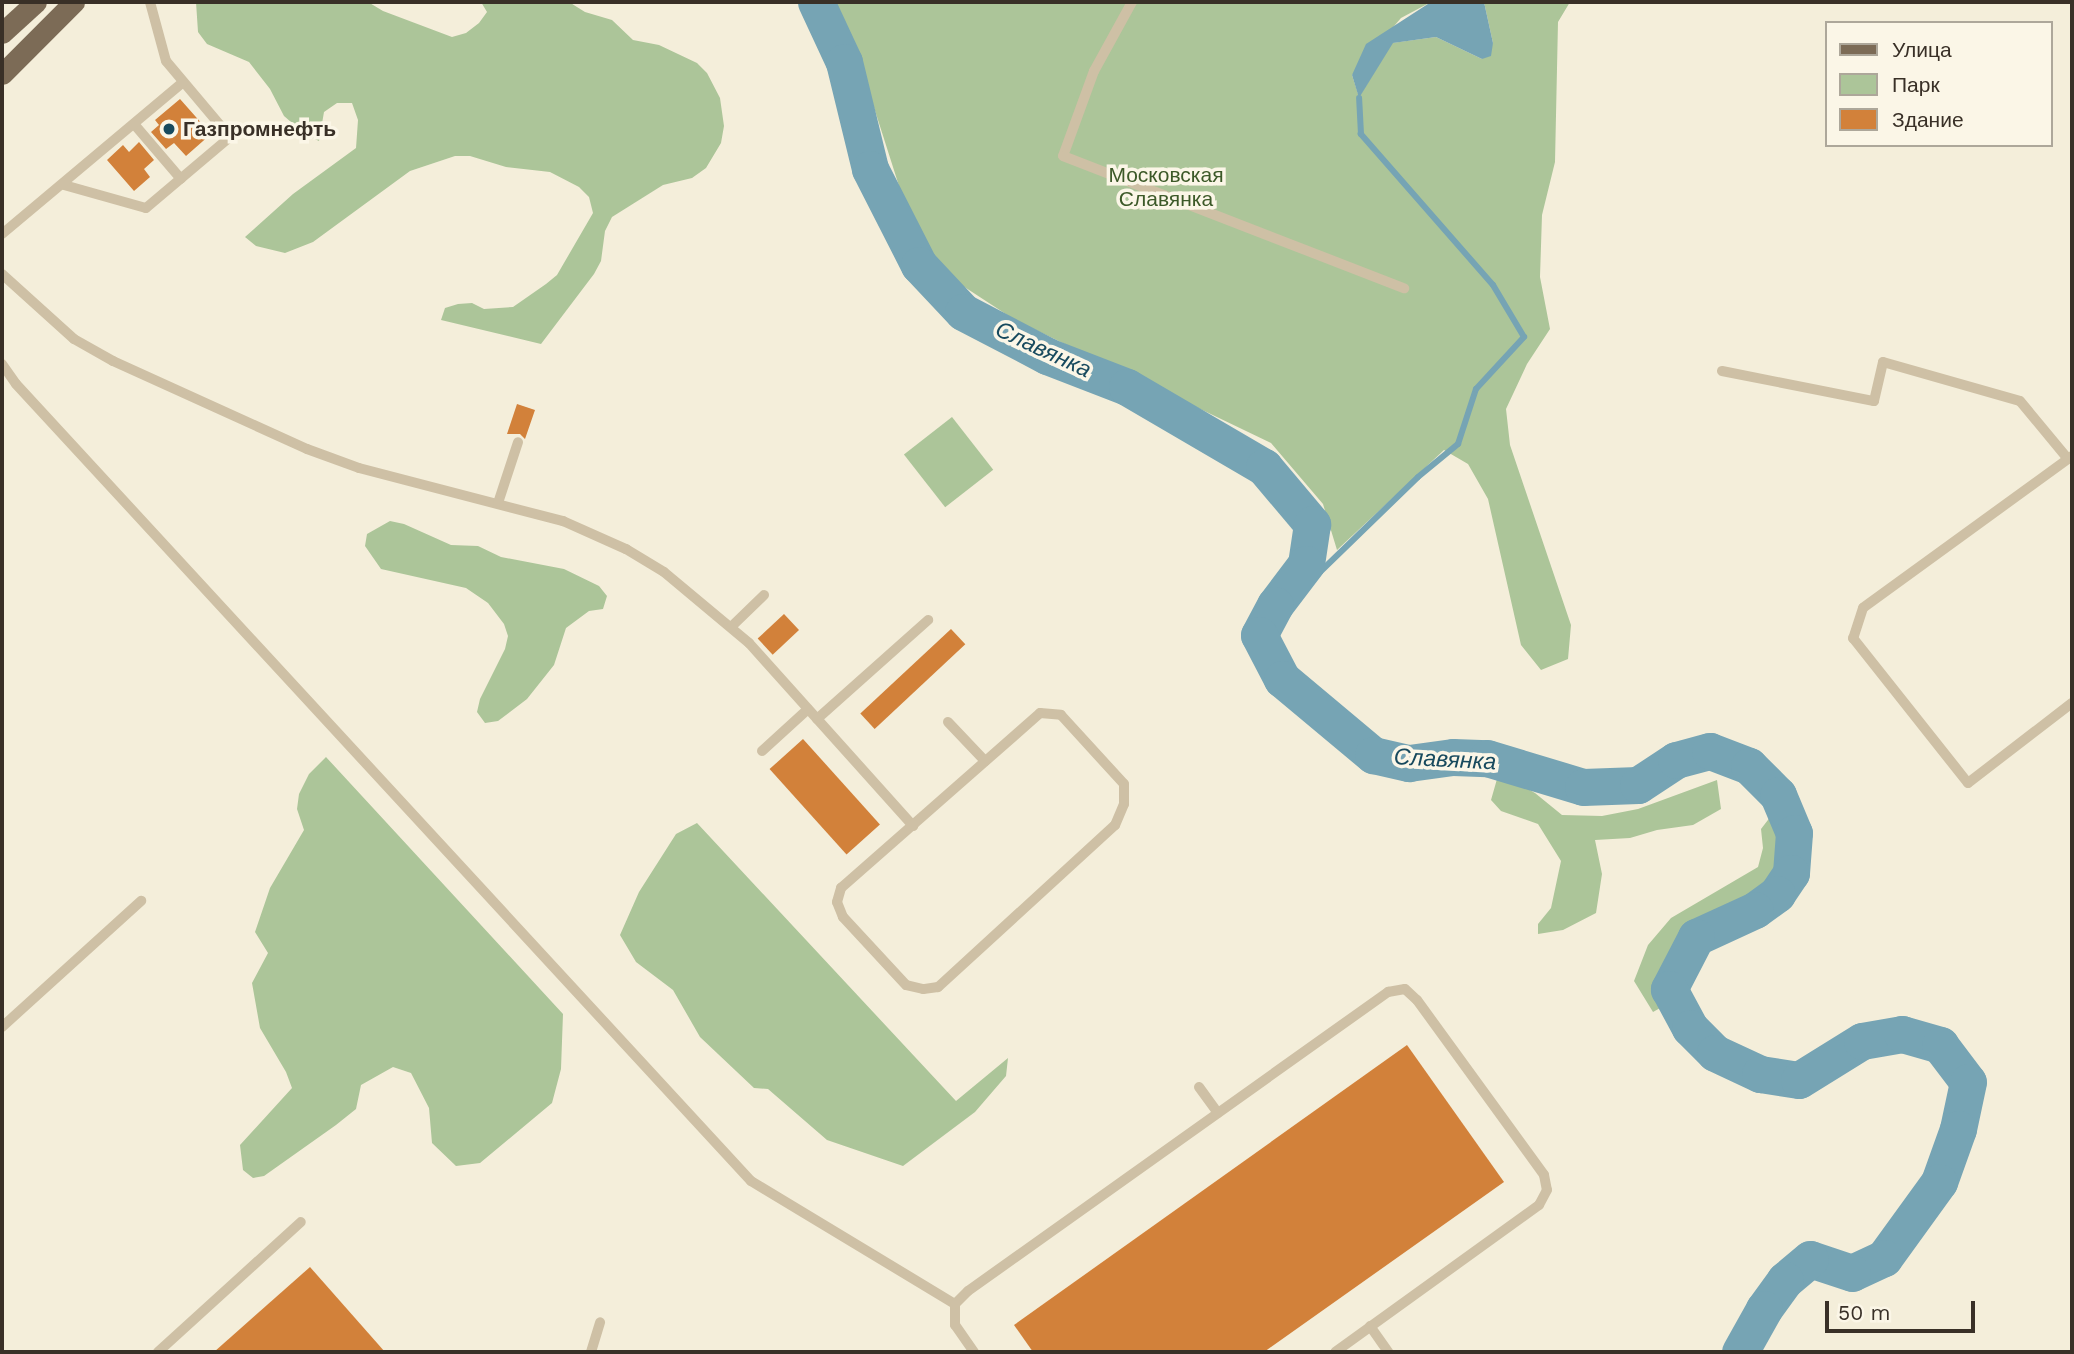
<!DOCTYPE html>
<meta charset="utf-8">
<style>
body{margin:0}
#map{position:relative;width:2074px;height:1354px;overflow:hidden;background:#f4eeda;font-family:"Work Sans",sans-serif}
div>[style]{position:absolute}
.green>*{inset:0;background:#acc599;transform-origin:0 0}
.water>*{inset:0;background:#76a4b4}
.stream>*{height:6px;margin:-3px;padding:0 3px;transform-origin:3px;border-radius:3px;background:#76a4b4}
.river>*{height:37px;margin:-18.5px;padding:0 18.5px;transform-origin:18.5px;border-radius:18.5px;background:#76a4b4}
.building>*{inset:0;background:#d2813a;transform-origin:0 0}
.lane>*{height:10px;margin:-5px;padding:0 5px;transform-origin:5px;border-radius:5px;background:#cec0a5}
.primary>*{height:21px;margin:-10.5px;padding:0 10.5px;transform-origin:10.5px;border-radius:10.5px;background:#7c6b56}
.dots>*{width:19px;height:19px;translate:-50% -50%;box-sizing:border-box;border:4px solid #fbf6e7;border-radius:50%}
span{translate:-50% -50%;white-space:nowrap;text-align:center;line-height:1.15;-webkit-text-stroke:7px #fbf6e7;paint-order:stroke}
.poi-label{font-size:21px;color:#393027;font-weight:700}
.left{translate:0 -50%;text-align:left}
.park-label{font-size:21px;color:#3c5928}
.water-label{font-size:23px;color:#184a5e;font-style:italic}
.frame{position:absolute;inset:0;border:4px solid #393027;pointer-events:none}
.legend{position:absolute;left:1825px;top:21px;width:228px;height:126px;box-sizing:border-box;background:#fbf6e7;border:2px solid #ada79a;margin:0;padding:9px 12px;list-style:none;font-size:21px;color:#393027}
.legend li{display:flex;align-items:center;gap:14px;height:35px}
.legend b{width:35px;border:2px solid #ada79a}
.scale{position:absolute;left:1825px;top:1301px;width:150px;height:32px;box-sizing:border-box;border:4px solid #393027;border-top:0;padding-left:9px;font-size:21px;line-height:24px;white-space:nowrap;color:#393027;-webkit-text-stroke:5px #fbf6e7;paint-order:stroke}
</style>
<div id="map">
<div class="green">
<i style="clip-path:polygon(196px 2px,368px 2px,383px 11px,452px 37px,466px 33px,479px 23px,487px 12px,481px 2px,569px 2px,585px 12px,612px 20px,633px 40px,659px 45px,697px 63px,707px 73px,720px 98px,724px 126px,721px 143px,706px 168px,692px 178px,663px 185px,612px 217px,605px 231px,601px 261px,594px 274px,541px 344px,441px 320px,445px 308px,458px 304px,472px 303px,484px 309px,513px 307px,546px 284px,557px 275px,593px 213px,589px 197px,579px 187px,550px 172px,506px 167px,470px 156px,455px 156px,410px 171px,313px 242px,285px 253px,256px 246px,245px 237px,293px 194px,356px 148px,358px 120px,352px 103px,337px 103px,324px 112px,319px 141px,306px 135px,284px 116px,270px 89px,249px 62px,207px 44px,198px 32px)"></i>
<i style="clip-path:polygon(826px 2px,1431px 2px,1401px 18px,1352px 75px,1359px 97px,1392px 43px,1436px 37px,1482px 59px,1493px 43px,1484px 2px,1570px 2px,1558px 22px,1555px 162px,1542px 215px,1540px 277px,1550px 329px,1527px 364px,1506px 409px,1510px 445px,1571px 625px,1568px 659px,1541px 670px,1521px 645px,1488px 499px,1468px 464px,1444px 450px,1337px 550px,1323px 504px,1271px 443px,1015px 320px,943px 273px,907px 211px,863px 73px)"></i>
<i style="left:952px;top:417px;width:67px;height:61px;rotate:52deg"></i>
<i style="clip-path:polygon(390px 521px,404px 524px,451px 545px,478px 546px,501px 557px,564px 569px,599px 586px,607px 596px,603px 609px,589px 611px,566px 628px,554px 665px,527px 699px,498px 721px,485px 723px,477px 712px,480px 699px,505px 649px,508px 636px,504px 624px,488px 603px,466px 588px,381px 569px,365px 546px,367px 534px)"></i>
<i style="clip-path:polygon(326px 757px,563px 1014px,561px 1069px,552px 1103px,480px 1163px,456px 1166px,432px 1143px,429px 1108px,411px 1073px,393px 1067px,361px 1085px,356px 1109px,336px 1125px,264px 1176px,253px 1178px,243px 1170px,240px 1145px,292px 1088px,286px 1072px,260px 1028px,252px 983px,268px 953px,255px 932px,270px 888px,304px 830px,297px 809px,299px 794px,309px 774px)"></i>
<i style="clip-path:polygon(1497px 779px,1514px 781px,1535px 793px,1562px 815px,1602px 816px,1638px 809px,1717px 780px,1721px 809px,1693px 825px,1657px 830px,1630px 838px,1595px 840px,1602px 874px,1596px 913px,1563px 930px,1538px 934px,1538px 924px,1551px 908px,1561px 861px,1538px 824px,1501px 811px,1491px 800px)"></i>
<i style="clip-path:polygon(1771px 816px,1785px 832px,1782px 869px,1756px 900px,1710px 916px,1676px 946px,1661px 983px,1669px 1003px,1653px 1012px,1634px 981px,1648px 945px,1671px 918px,1758px 867px,1763px 848px,1761px 829px)"></i>
<i style="clip-path:polygon(697px 823px,956px 1101px,1008px 1058px,1006px 1076px,975px 1112px,903px 1166px,827px 1140px,768px 1089px,754px 1088px,700px 1037px,673px 990px,636px 962px,620px 935px,639px 892px,676px 834px)"></i>
</div>
<div class="water">
<i style="clip-path:polygon(1431px 2px,1484px 2px,1493px 43px,1491px 56px,1482px 59px,1436px 37px,1393px 43px,1359px 98px,1352px 75px,1366px 44px)"></i>
</div>
<div class="stream">
<i style="left:1297px;top:575px;width:23px;rotate:-7deg"></i>
<i style="left:1320px;top:572px;width:136px;rotate:-44.1deg"></i>
<i style="left:1418px;top:477px;width:52px;rotate:-39.5deg"></i>
<i style="left:1458px;top:444px;width:58px;rotate:-71.9deg"></i>
<i style="left:1476px;top:389px;width:71px;rotate:-47.3deg"></i>
<i style="left:1524px;top:337px;width:61px;rotate:-120.8deg"></i>
<i style="left:1493px;top:285px;width:201px;rotate:-131.2deg"></i>
<i style="left:1361px;top:134px;width:36px;rotate:-93deg"></i>
</div>
<div class="river">
<i style="left:816px;top:2px;width:66px;rotate:65deg"></i>
<i style="left:844px;top:62px;width:110px;rotate:76.3deg"></i>
<i style="left:870px;top:169px;width:108px;rotate:63deg"></i>
<i style="left:919px;top:265px;width:64px;rotate:46.9deg"></i>
<i style="left:963px;top:312px;width:95px;rotate:27.6deg"></i>
<i style="left:1047px;top:356px;width:86px;rotate:21.2deg"></i>
<i style="left:1127px;top:387px;width:159px;rotate:30.3deg"></i>
<i style="left:1264px;top:467px;width:75px;rotate:49.9deg"></i>
<i style="left:1312px;top:524px;width:40px;rotate:98.5deg"></i>
<i style="left:1306px;top:564px;width:51px;rotate:127.1deg"></i>
<i style="left:1275px;top:605px;width:34px;rotate:118deg"></i>
<i style="left:1259px;top:635px;width:50px;rotate:62.4deg"></i>
<i style="left:1282px;top:679px;width:119px;rotate:39.9deg"></i>
<i style="left:1373px;top:755px;width:37px;rotate:13deg"></i>
<i style="left:1409px;top:763px;width:44px;rotate:-7.8deg"></i>
<i style="left:1453px;top:757px;width:34px;rotate:2deg"></i>
<i style="left:1487px;top:758px;width:100px;rotate:16.8deg"></i>
<i style="left:1583px;top:787px;width:55px;rotate:-2.1deg"></i>
<i style="left:1638px;top:785px;width:45px;rotate:-33.3deg"></i>
<i style="left:1676px;top:760px;width:35px;rotate:-15deg"></i>
<i style="left:1710px;top:751px;width:42px;rotate:21deg"></i>
<i style="left:1749px;top:766px;width:41px;rotate:45deg"></i>
<i style="left:1778px;top:795px;width:41px;rotate:67.2deg"></i>
<i style="left:1794px;top:833px;width:40px;rotate:94.3deg"></i>
<i style="left:1791px;top:873px;width:25px;rotate:124deg"></i>
<i style="left:1777px;top:894px;width:27px;rotate:144deg"></i>
<i style="left:1755px;top:910px;width:65px;rotate:155.4deg"></i>
<i style="left:1696px;top:937px;width:59px;rotate:117.4deg"></i>
<i style="left:1669px;top:989px;width:44px;rotate:61.7deg"></i>
<i style="left:1690px;top:1028px;width:35px;rotate:45deg"></i>
<i style="left:1715px;top:1053px;width:50px;rotate:25deg"></i>
<i style="left:1760px;top:1074px;width:39px;rotate:9deg"></i>
<i style="left:1799px;top:1080px;width:74px;rotate:-31.8deg"></i>
<i style="left:1862px;top:1041px;width:41px;rotate:-9.9deg"></i>
<i style="left:1902px;top:1034px;width:40px;rotate:16deg"></i>
<i style="left:1940px;top:1045px;width:46px;rotate:52.9deg"></i>
<i style="left:1968px;top:1082px;width:48px;rotate:102deg"></i>
<i style="left:1958px;top:1129px;width:56px;rotate:109.7deg"></i>
<i style="left:1939px;top:1182px;width:94px;rotate:125.9deg"></i>
<i style="left:1884px;top:1258px;width:35px;rotate:155deg"></i>
<i style="left:1852px;top:1273px;width:44px;rotate:-161.6deg"></i>
<i style="left:1810px;top:1259px;width:33px;rotate:140deg"></i>
<i style="left:1785px;top:1280px;width:36px;rotate:126deg"></i>
<i style="left:1764px;top:1309px;width:49px;rotate:119.2deg"></i>
</div>
<div class="building">
<i style="clip-path:polygon(180px 99px,211px 134px,186px 156px,174px 143px,166px 149px,151px 132px,159px 125px,155px 120px)"></i>
<i style="clip-path:polygon(139px 142px,154px 160px,144px 169px,150px 177px,134px 191px,107px 160px,123px 145px,129px 152px)"></i>
<i style="clip-path:polygon(517px 404px,535px 410px,525px 439px,520px 434px,507px 434px)"></i>
<i style="left:784px;top:614px;width:22px;height:36px;rotate:47deg"></i>
<i style="left:951px;top:629px;width:21px;height:124px;rotate:47deg"></i>
<i style="left:803px;top:739px;width:115px;height:45px;rotate:48deg"></i>
<i style="clip-path:polygon(1407px 1045px,1504px 1182px,1264px 1352px,1033px 1352px,1014px 1325px)"></i>
<i style="clip-path:polygon(310px 1267px,385px 1352px,214px 1352px)"></i>
</div>
<div class="lane">
<i style="left:1132px;top:2px;width:79px;rotate:118.8deg"></i>
<i style="left:1094px;top:71px;width:90px;rotate:110deg"></i>
<i style="left:1063px;top:156px;width:366px;rotate:21.2deg"></i>
<i style="left:134px;top:124px;width:72px;rotate:49.5deg"></i>
<i style="left:64px;top:185px;width:85px;rotate:15.7deg"></i>
<i style="left:146px;top:208px;width:110px;rotate:-40.2deg"></i>
<i style="left:230px;top:137px;width:99px;rotate:-130.1deg"></i>
<i style="left:166px;top:61px;width:61px;rotate:-105.2deg"></i>
<i style="left:2px;top:234px;width:236px;rotate:-40deg"></i>
<i style="left:2px;top:274px;width:97px;rotate:42.1deg"></i>
<i style="left:74px;top:339px;width:45px;rotate:29.4deg"></i>
<i style="left:113px;top:361px;width:213px;rotate:24.4deg"></i>
<i style="left:307px;top:449px;width:55px;rotate:20.1deg"></i>
<i style="left:359px;top:468px;width:211px;rotate:14.6deg"></i>
<i style="left:563px;top:521px;width:69px;rotate:24deg"></i>
<i style="left:626px;top:549px;width:44px;rotate:31.2deg"></i>
<i style="left:664px;top:572px;width:111px;rotate:39.9deg"></i>
<i style="left:749px;top:643px;width:246px;rotate:48.1deg"></i>
<i style="left:2px;top:364px;width:24px;rotate:55deg"></i>
<i style="left:16px;top:384px;width:1084px;rotate:47.32deg"></i>
<i style="left:751px;top:1181px;width:238px;rotate:31.1deg"></i>
<i style="left:1722px;top:371px;width:155px;rotate:11.2deg"></i>
<i style="left:1874px;top:401px;width:40px;rotate:-77deg"></i>
<i style="left:1883px;top:362px;width:142px;rotate:15.9deg"></i>
<i style="left:2020px;top:401px;width:75px;rotate:50.4deg"></i>
<i style="left:2072px;top:456px;width:258px;rotate:144deg"></i>
<i style="left:1863px;top:608px;width:32px;rotate:108deg"></i>
<i style="left:1853px;top:638px;width:185px;rotate:51.6deg"></i>
<i style="left:1968px;top:783px;width:131px;rotate:-37.6deg"></i>
<i style="left:498px;top:503px;width:64px;rotate:-71.8deg"></i>
<i style="left:731px;top:627px;width:46px;rotate:-44.1deg"></i>
<i style="left:1040px;top:713px;width:21px;rotate:5deg"></i>
<i style="left:1061px;top:715px;width:93px;rotate:47.6deg"></i>
<i style="left:1124px;top:784px;width:20px;rotate:90deg"></i>
<i style="left:1124px;top:804px;width:23px;rotate:113deg"></i>
<i style="left:1115px;top:825px;width:240px;rotate:137.5deg"></i>
<i style="left:938px;top:987px;width:15px;rotate:172deg"></i>
<i style="left:923px;top:989px;width:17px;rotate:-167deg"></i>
<i style="left:906px;top:985px;width:93px;rotate:-132.8deg"></i>
<i style="left:843px;top:917px;width:16px;rotate:-112deg"></i>
<i style="left:837px;top:902px;width:15px;rotate:-74deg"></i>
<i style="left:841px;top:888px;width:265px;rotate:-41.3deg"></i>
<i style="left:817px;top:719px;width:149px;rotate:-41.7deg"></i>
<i style="left:948px;top:722px;width:54px;rotate:46.5deg"></i>
<i style="left:762px;top:751px;width:62px;rotate:-42.4deg"></i>
<i style="left:2px;top:1027px;width:188px;rotate:-42.2deg"></i>
<i style="left:1199px;top:1087px;width:32px;rotate:54deg"></i>
<i style="left:1370px;top:1326px;width:32px;rotate:55deg"></i>
<i style="left:158px;top:1352px;width:193px;rotate:-42.3deg"></i>
<i style="left:591px;top:1352px;width:31px;rotate:-73deg"></i>
<i style="left:974px;top:1352px;width:33px;rotate:-125deg"></i>
<i style="left:955px;top:1325px;width:21px;rotate:-90deg"></i>
<i style="left:955px;top:1304px;width:18px;rotate:-45deg"></i>
<i style="left:968px;top:1291px;width:516px;rotate:-35.45deg"></i>
<i style="left:1388px;top:992px;width:17px;rotate:-10deg"></i>
<i style="left:1405px;top:989px;width:16px;rotate:43deg"></i>
<i style="left:1417px;top:1000px;width:216px;rotate:54deg"></i>
<i style="left:1544px;top:1175px;width:15px;rotate:79deg"></i>
<i style="left:1547px;top:1190px;width:17px;rotate:118deg"></i>
<i style="left:1539px;top:1205px;width:251px;rotate:144.2deg"></i>
</div>
<div class="primary">
<i style="left:2px;top:33px;width:46px;rotate:-42.4deg"></i>
<i style="left:2px;top:74px;width:102px;rotate:-45deg"></i>
</div>
<div class="dots">
<i style="left:169px;top:129px;background:#184a5e"></i>
</div>
<div class="poi-label">
<span class="left" style="left:183px;top:129px">Газпромнефть</span>
</div>
<div class="park-label">
<span style="left:1166px;top:187px">Московская<br>Славянка</span>
</div>
<div class="water-label">
<span style="left:1043px;top:350px;rotate:25deg">Славянка</span>
<span style="left:1445px;top:760px;rotate:3deg">Славянка</span>
</div>
<div class="frame"></div>
<ul class="legend">
<li><b style="height:9px;background:#7c6b56"></b>Улица</li>
<li><b style="height:19px;background:#acc599"></b>Парк</li>
<li><b style="height:19px;background:#d2813a"></b>Здание</li>
</ul>
<div class="scale">50 m</div>
</div>
